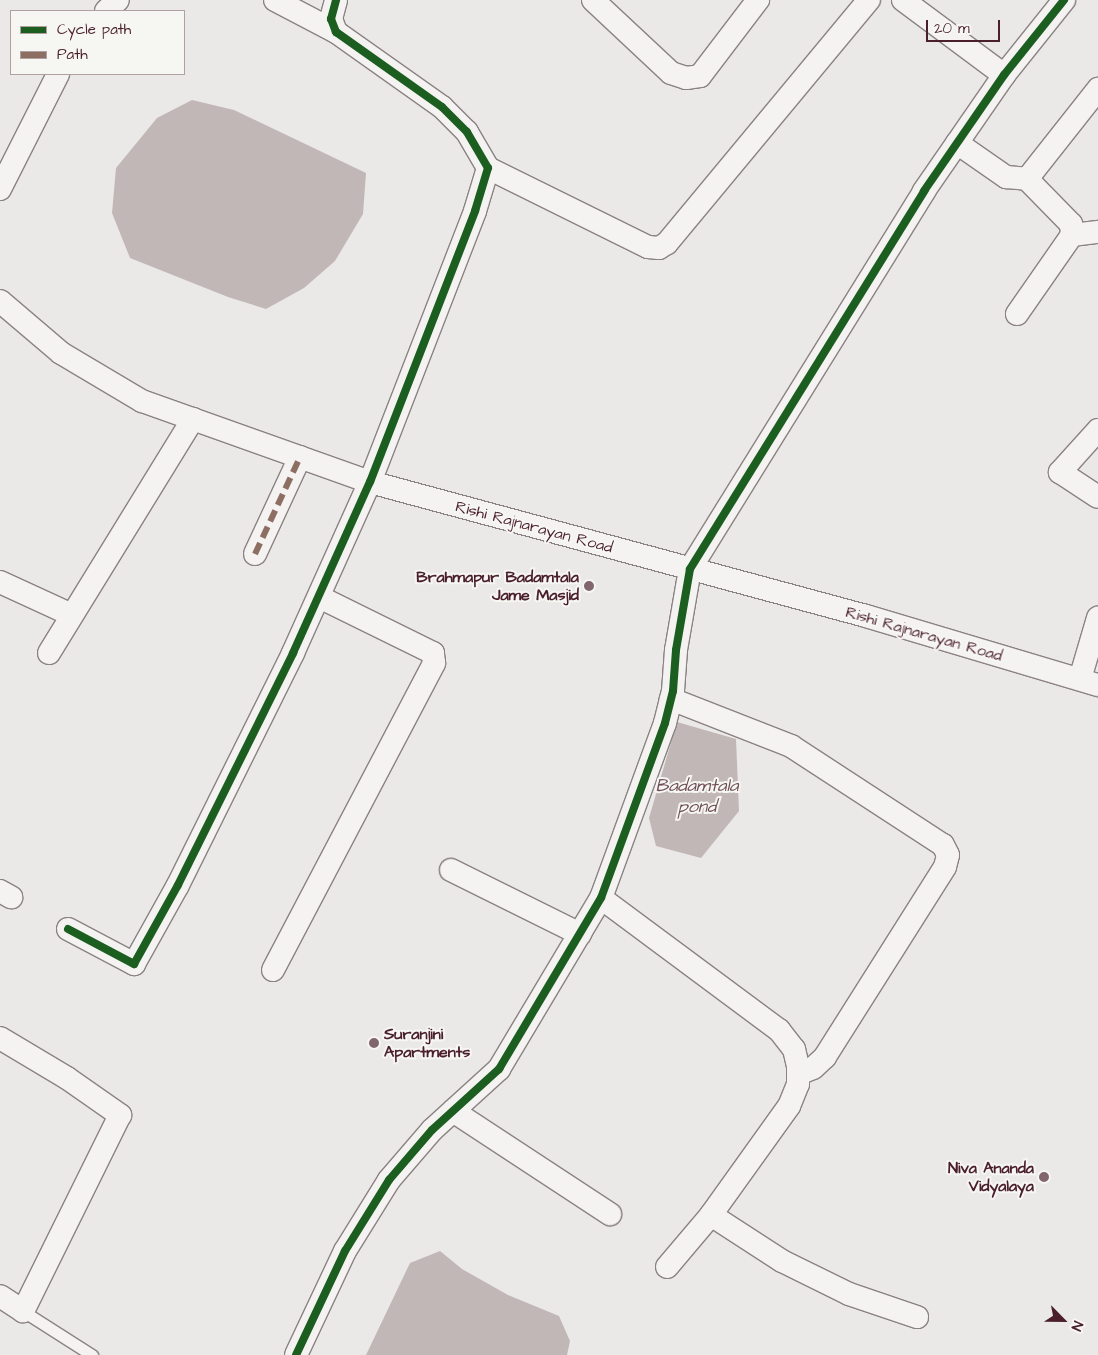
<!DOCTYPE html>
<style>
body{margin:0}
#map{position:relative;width:1098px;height:1355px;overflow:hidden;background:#ebe9e7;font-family:"Architects Daughter",sans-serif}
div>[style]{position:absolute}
.water>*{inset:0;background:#c2b7b7}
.roads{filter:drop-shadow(1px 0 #8b8283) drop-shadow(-1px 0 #8b8283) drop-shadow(0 1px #8b8283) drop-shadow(0 -1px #8b8283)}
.lane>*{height:11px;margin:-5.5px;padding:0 5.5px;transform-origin:5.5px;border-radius:5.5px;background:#f4f3f1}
.street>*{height:22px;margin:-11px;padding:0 11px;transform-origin:11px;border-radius:11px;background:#f4f3f1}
.quiet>*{height:6px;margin-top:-3px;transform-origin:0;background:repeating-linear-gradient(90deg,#8d6e63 0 12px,transparent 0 18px)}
.cycleway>*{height:8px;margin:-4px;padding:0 4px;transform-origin:4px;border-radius:4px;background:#1b5e20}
.dots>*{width:14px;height:14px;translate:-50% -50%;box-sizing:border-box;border:2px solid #f6f6f2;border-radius:50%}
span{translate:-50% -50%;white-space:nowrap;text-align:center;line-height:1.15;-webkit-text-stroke:4px #f6f6f2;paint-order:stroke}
.street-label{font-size:16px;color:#4a1f2b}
.poi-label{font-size:16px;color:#4a1f2b;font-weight:700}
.right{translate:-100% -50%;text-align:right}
.left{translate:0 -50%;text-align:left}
.water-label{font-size:18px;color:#6e4d55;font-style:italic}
.legend{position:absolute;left:10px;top:10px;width:175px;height:65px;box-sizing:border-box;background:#f6f6f2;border:1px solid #b1a0a2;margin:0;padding:6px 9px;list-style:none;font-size:15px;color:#4a1f2b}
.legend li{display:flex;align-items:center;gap:10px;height:25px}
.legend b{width:25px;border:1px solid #b1a0a2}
.north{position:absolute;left:1038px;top:1295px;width:50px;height:50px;-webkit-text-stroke:4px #f6f6f2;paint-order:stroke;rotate:113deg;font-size:14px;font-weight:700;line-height:20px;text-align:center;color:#4a1f2b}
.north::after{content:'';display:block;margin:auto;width:18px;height:22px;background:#4a1f2b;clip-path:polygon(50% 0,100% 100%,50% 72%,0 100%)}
.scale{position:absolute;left:926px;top:20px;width:74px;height:22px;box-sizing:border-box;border:2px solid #4a1f2b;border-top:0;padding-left:6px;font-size:15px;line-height:18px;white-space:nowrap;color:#4a1f2b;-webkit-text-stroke:4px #f6f6f2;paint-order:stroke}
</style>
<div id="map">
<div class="water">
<i style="clip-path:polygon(192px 100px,234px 110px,366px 173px,363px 214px,335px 261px,304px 288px,266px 309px,228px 297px,130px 258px,112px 213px,116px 168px,157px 118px)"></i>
<i style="clip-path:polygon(677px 722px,736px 739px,739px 811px,701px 858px,656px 846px,649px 818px)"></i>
<i style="clip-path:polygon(440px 1251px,462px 1269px,508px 1295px,559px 1316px,570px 1341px,567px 1355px,366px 1355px,410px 1263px)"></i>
</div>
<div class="roads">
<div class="lane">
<i style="left:23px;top:1311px;width:82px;rotate:32.5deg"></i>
</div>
<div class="street">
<i style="left:275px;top:0;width:69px;rotate:27.7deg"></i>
<i style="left:593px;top:0;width:107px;rotate:43.1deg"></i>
<i style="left:671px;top:73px;width:16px;rotate:18deg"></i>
<i style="left:686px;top:78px;width:14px;rotate:-8deg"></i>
<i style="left:700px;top:76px;width:96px;rotate:-52.7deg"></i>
<i style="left:903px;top:0;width:126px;rotate:36.6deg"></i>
<i style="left:106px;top:11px;width:16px;rotate:-43deg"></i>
<i style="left:957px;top:143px;width:60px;rotate:34.8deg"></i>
<i style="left:1006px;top:177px;width:21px;rotate:5deg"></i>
<i style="left:1027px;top:179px;width:115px;rotate:-51.7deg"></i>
<i style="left:488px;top:168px;width:178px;rotate:26.3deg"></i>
<i style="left:648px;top:247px;width:11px;rotate:5deg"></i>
<i style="left:659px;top:248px;width:9px;rotate:-32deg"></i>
<i style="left:667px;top:243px;width:316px;rotate:-50.3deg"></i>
<i style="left:0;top:189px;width:129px;rotate:-63.2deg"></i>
<i style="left:1072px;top:235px;width:26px;rotate:-7deg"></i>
<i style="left:0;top:301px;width:80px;rotate:40.4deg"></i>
<i style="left:61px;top:353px;width:94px;rotate:30.7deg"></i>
<i style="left:142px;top:401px;width:242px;rotate:19.6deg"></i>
<i style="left:370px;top:482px;width:514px;rotate:15.12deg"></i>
<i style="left:866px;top:616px;width:242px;rotate:16.6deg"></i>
<i style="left:1017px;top:314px;width:96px;rotate:-55.2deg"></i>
<i style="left:1072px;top:235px;width:11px;rotate:-95deg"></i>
<i style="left:1071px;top:224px;width:63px;rotate:-134.4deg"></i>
<i style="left:1098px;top:430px;width:57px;rotate:132.1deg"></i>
<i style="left:1060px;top:472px;width:45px;rotate:33.3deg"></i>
<i style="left:255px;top:554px;width:107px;rotate:-65.1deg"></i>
<i style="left:0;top:582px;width:79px;rotate:24.6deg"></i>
<i style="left:49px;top:653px;width:275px;rotate:-58.4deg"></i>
<i style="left:1080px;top:679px;width:64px;rotate:-73.6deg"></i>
<i style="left:671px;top:699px;width:129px;rotate:21.4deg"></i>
<i style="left:791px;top:746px;width:181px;rotate:33.1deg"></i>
<i style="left:943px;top:845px;width:11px;rotate:63deg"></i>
<i style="left:948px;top:855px;width:12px;rotate:104deg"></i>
<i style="left:945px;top:867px;width:225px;rotate:122.3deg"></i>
<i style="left:825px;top:1057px;width:16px;rotate:137deg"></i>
<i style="left:813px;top:1068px;width:16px;rotate:158deg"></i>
<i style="left:451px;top:870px;width:144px;rotate:26.4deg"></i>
<i style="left:0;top:891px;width:13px;rotate:29deg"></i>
<i style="left:601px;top:898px;width:222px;rotate:36.6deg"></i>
<i style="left:779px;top:1030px;width:24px;rotate:52deg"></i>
<i style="left:794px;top:1049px;width:18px;rotate:77deg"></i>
<i style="left:798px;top:1067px;width:17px;rotate:90deg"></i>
<i style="left:798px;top:1084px;width:24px;rotate:112deg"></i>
<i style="left:789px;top:1106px;width:134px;rotate:125.6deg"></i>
<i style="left:711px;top:1215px;width:68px;rotate:130.2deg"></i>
<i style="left:68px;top:929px;width:75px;rotate:27.9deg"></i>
<i style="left:134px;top:964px;width:90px;rotate:-60.9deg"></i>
<i style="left:178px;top:885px;width:259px;rotate:-63.6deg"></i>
<i style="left:293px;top:653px;width:188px;rotate:-65.8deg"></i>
<i style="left:370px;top:482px;width:291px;rotate:-68.8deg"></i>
<i style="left:475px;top:211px;width:45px;rotate:-73.2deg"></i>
<i style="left:488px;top:168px;width:42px;rotate:-120.3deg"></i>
<i style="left:467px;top:132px;width:35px;rotate:-135deg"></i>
<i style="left:442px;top:107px;width:130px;rotate:-144.7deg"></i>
<i style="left:336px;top:32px;width:14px;rotate:-111deg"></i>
<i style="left:331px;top:19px;width:20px;rotate:-75deg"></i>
<i style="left:273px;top:970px;width:347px;rotate:-62.3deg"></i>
<i style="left:434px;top:663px;width:10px;rotate:-96deg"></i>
<i style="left:433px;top:653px;width:127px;rotate:-153.8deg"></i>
<i style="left:0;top:1038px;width:78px;rotate:30.8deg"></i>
<i style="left:67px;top:1078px;width:65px;rotate:34.9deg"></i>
<i style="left:120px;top:1115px;width:219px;rotate:116.3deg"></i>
<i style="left:23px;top:1311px;width:27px;rotate:-147deg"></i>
<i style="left:453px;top:1111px;width:188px;rotate:33.3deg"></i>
<i style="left:711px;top:1215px;width:85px;rotate:32.9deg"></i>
<i style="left:782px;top:1261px;width:75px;rotate:26.2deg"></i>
<i style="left:849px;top:1294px;width:72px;rotate:18.7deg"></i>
<i style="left:296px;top:1355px;width:115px;rotate:-64.8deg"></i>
<i style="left:345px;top:1251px;width:84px;rotate:-58.2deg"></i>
<i style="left:389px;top:1180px;width:66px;rotate:-49.3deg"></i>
<i style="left:432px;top:1130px;width:91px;rotate:-42.3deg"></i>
<i style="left:499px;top:1069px;width:199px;rotate:-59.2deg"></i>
<i style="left:601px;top:898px;width:186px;rotate:-69.9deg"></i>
<i style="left:665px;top:723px;width:33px;rotate:-76deg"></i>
<i style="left:673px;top:691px;width:41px;rotate:-85.8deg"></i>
<i style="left:676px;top:650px;width:82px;rotate:-80.2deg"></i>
<i style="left:690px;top:569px;width:445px;rotate:-58.2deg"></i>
<i style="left:924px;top:191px;width:141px;rotate:-55.4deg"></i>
<i style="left:1004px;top:75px;width:96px;rotate:-51.3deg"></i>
</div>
</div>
<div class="quiet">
<i style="left:255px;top:554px;width:107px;rotate:-65.1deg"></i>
</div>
<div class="cycleway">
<i style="left:68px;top:929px;width:75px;rotate:27.9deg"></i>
<i style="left:134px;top:964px;width:90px;rotate:-60.9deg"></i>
<i style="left:178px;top:885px;width:259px;rotate:-63.6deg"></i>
<i style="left:293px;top:653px;width:188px;rotate:-65.8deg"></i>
<i style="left:370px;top:482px;width:291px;rotate:-68.8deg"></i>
<i style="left:475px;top:211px;width:45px;rotate:-73.2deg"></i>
<i style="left:488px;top:168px;width:42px;rotate:-120.3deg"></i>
<i style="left:467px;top:132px;width:35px;rotate:-135deg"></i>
<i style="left:442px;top:107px;width:130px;rotate:-144.7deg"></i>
<i style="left:336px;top:32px;width:14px;rotate:-111deg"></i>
<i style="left:331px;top:19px;width:20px;rotate:-75deg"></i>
<i style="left:296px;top:1355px;width:115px;rotate:-64.8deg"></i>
<i style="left:345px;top:1251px;width:84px;rotate:-58.2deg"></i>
<i style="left:389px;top:1180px;width:66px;rotate:-49.3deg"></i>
<i style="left:432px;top:1130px;width:91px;rotate:-42.3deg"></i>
<i style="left:499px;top:1069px;width:199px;rotate:-59.2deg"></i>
<i style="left:601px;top:898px;width:186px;rotate:-69.9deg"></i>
<i style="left:665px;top:723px;width:33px;rotate:-76deg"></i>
<i style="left:673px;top:691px;width:41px;rotate:-85.8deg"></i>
<i style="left:676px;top:650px;width:82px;rotate:-80.2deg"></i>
<i style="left:690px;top:569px;width:445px;rotate:-58.2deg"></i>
<i style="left:924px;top:191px;width:141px;rotate:-55.4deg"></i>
<i style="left:1004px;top:75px;width:96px;rotate:-51.3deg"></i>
</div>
<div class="dots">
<i style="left:589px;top:586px;background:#82666d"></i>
<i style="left:374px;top:1043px;background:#82666d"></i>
<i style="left:1044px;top:1177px;background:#82666d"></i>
</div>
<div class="street-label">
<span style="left:534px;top:527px;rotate:15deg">Rishi Rajnarayan Road</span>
<span style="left:924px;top:634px;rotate:16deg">Rishi Rajnarayan Road</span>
</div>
<div class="poi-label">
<span class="right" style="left:579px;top:586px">Brahmapur Badamtala<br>Jame Masjid</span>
<span class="left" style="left:384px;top:1043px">Suranjini<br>Apartments</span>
<span class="right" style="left:1034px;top:1177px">Niva Ananda<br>Vidyalaya</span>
</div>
<div class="water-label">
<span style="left:697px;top:797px">Badamtala<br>pond</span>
</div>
<ul class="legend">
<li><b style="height:6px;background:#1b5e20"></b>Cycle path</li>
<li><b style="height:6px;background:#8d6e63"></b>Path</li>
</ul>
<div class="north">N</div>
<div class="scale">20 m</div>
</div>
